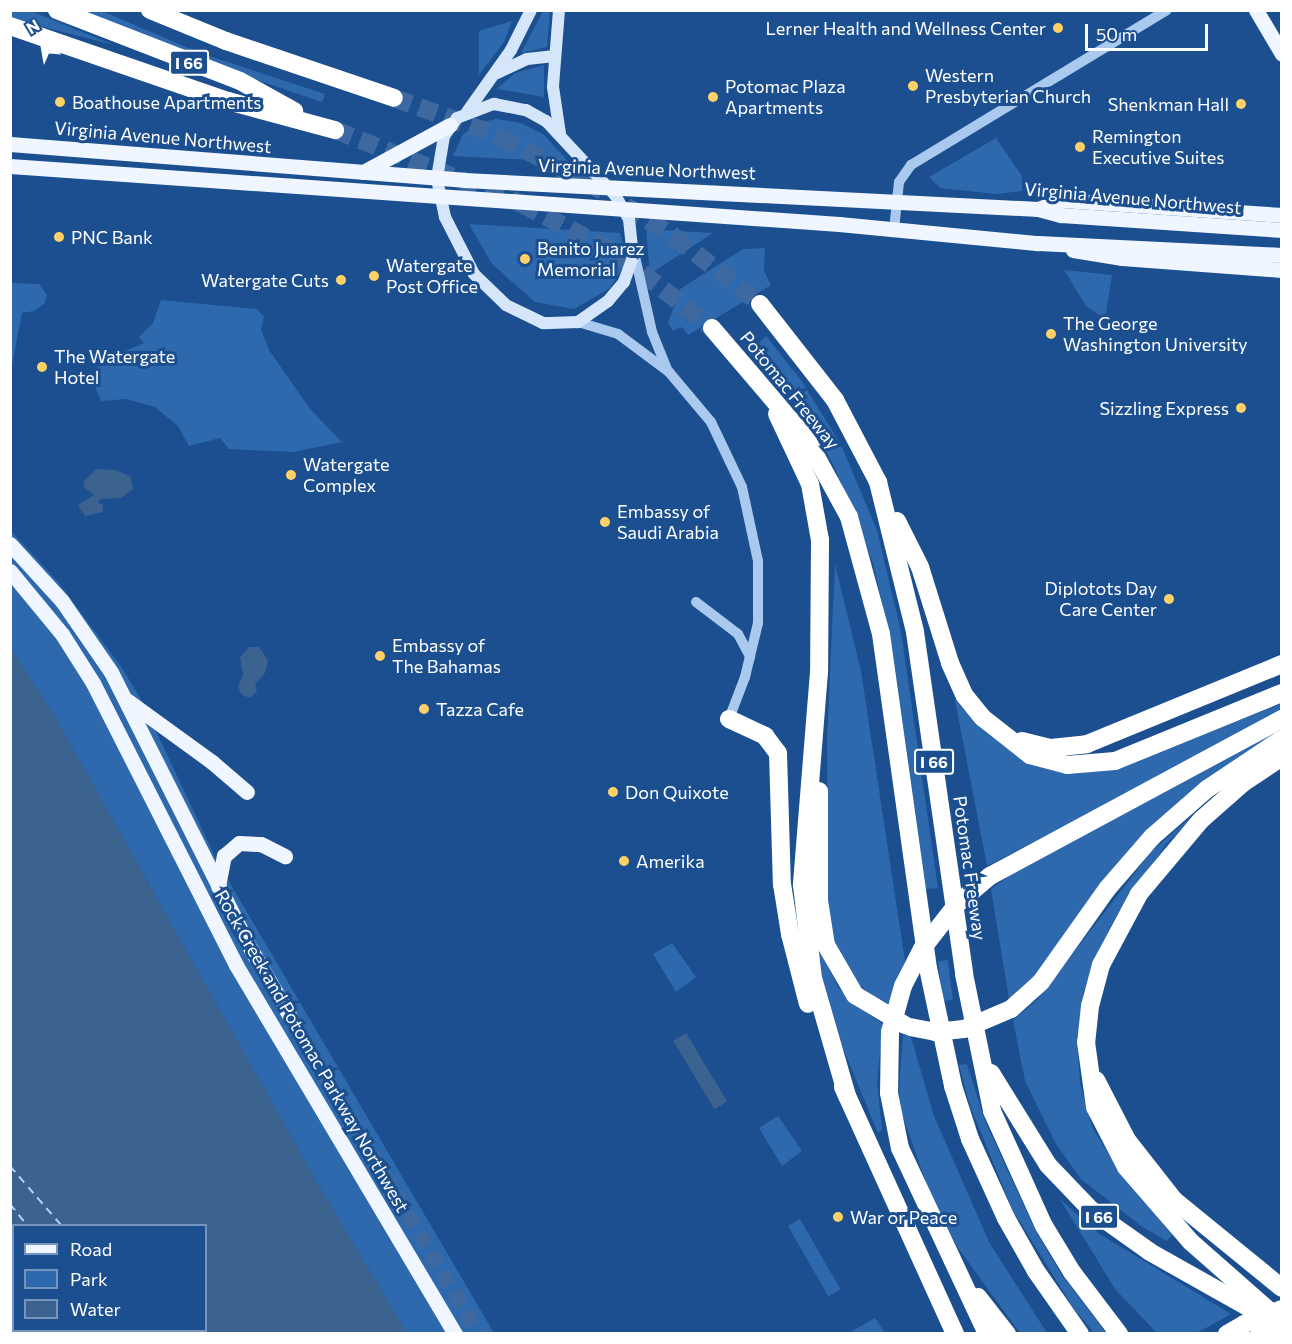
<!DOCTYPE html>
<style>
body{margin:0}
#map{position:relative;width:1292px;height:1344px;overflow:hidden;background:#1b4f8f;font-family:Commissioner,sans-serif}
div>[style]{position:absolute}
.green>*{inset:0;background:#2e69ad;transform-origin:0 0}
.water>*{inset:0;background:#3c6290;transform-origin:0 0}
.ferry>*{height:1.5px;margin-top:-0.75px;transform-origin:0;background:repeating-linear-gradient(90deg,#b5d3f5 0 8px,transparent 0 14px)}
.primary-tunnel>*{height:15px;margin-top:-7.5px;transform-origin:0;background:repeating-linear-gradient(90deg,#3d69a0 0 15px,transparent 0 23px)}
.motorway-tunnel>*{height:18px;margin-top:-9px;transform-origin:0;background:repeating-linear-gradient(90deg,#3d69a0 0 18px,transparent 0 27px)}
.tertiary>*{height:10px;margin:-5px;padding:0 5px;transform-origin:5px;border-radius:5px;background:#a9c9ee}
.secondary>*{height:12px;margin:-6px;padding:0 6px;transform-origin:6px;border-radius:6px;background:#d6e6fa}
.primary>*{height:15px;margin:-7.5px;padding:0 7.5px;transform-origin:7.5px;border-radius:7.5px;background:#f0f6ff}
.motorway>*{height:18px;margin:-9px;padding:0 9px;transform-origin:9px;border-radius:9px;background:#fff}
.motorway-bridge>*{height:18px;margin:-9px;padding:0 9px;transform-origin:9px;border-radius:9px;background:#fff}
.dots>*{width:16px;height:16px;translate:-50% -50%;box-sizing:border-box;border:3px solid #1b4f8f;border-radius:50%}
span{translate:-50% -50%;white-space:nowrap;text-align:center;line-height:1.15;-webkit-text-stroke:6px #1b4f8f;paint-order:stroke}
.shield-label span{padding:2px 4px;background:#1b4f8f;border:2px solid;border-radius:4px;-webkit-text-stroke-width:0}
.shield-label{font-size:16px;color:#fff;font-weight:700}
.poi-label{font-size:18px;color:#fff}
.right{translate:-100% -50%;text-align:right}
.left{translate:0 -50%;text-align:left}
.street-label{font-size:18px;color:#fff}
.frame{position:absolute;inset:0;border:12px solid #fff;pointer-events:none}
.legend{position:absolute;left:12px;top:1224px;width:195px;height:108px;box-sizing:border-box;background:#1b4f8f;border:2px solid #7695bc;margin:0;padding:8px 10px;list-style:none;font-size:18px;color:#fff}
.legend li{display:flex;align-items:center;gap:12px;height:30px}
.legend b{width:30px;border:2px solid #7695bc}
.north{position:absolute;left:12px;top:12px;width:60px;height:60px;-webkit-text-stroke:4px #1b4f8f;paint-order:stroke;rotate:329deg;font-size:16px;font-weight:700;line-height:24px;text-align:center;color:#fff}
.north::after{content:'';display:block;margin:auto;width:21px;height:27px;background:#fff;clip-path:polygon(50% 0,100% 100%,50% 72%,0 100%)}
.scale{position:absolute;left:1085px;top:24px;width:123px;height:27px;box-sizing:border-box;border:3px solid #fff;border-top:0;padding-left:8px;font-size:18px;line-height:21px;white-space:nowrap;color:#fff;-webkit-text-stroke:4px #1b4f8f;paint-order:stroke}
</style>
<div id="map">
<div class="green">
<i style="clip-path:polygon(11px 11px,31px 11px,114px 45px,24px 22px,11px 18px)"></i>
<i style="clip-path:polygon(78px 11px,102px 11px,200px 53px,325px 94px,322px 102px,224px 69px)"></i>
<i style="clip-path:polygon(543px 11px,550px 11px,547px 47px,521px 53px)"></i>
<i style="clip-path:polygon(512px 21px,504px 42px,479px 75px,479px 31px)"></i>
<i style="clip-path:polygon(544px 65px,544px 97px,497px 89px,515px 73px)"></i>
<i style="clip-path:polygon(496px 119px,521px 123px,543px 134px,569px 162px,453px 156px,463px 134px,483px 122px)"></i>
<i style="clip-path:polygon(996px 138px,1022px 176px,1022px 191px,996px 194px,940px 188px,929px 177px)"></i>
<i style="clip-path:polygon(469px 224px,620px 233px,625px 249px,621px 271px,610px 288px,574px 309px,535px 302px,492px 264px)"></i>
<i style="clip-path:polygon(646px 229px,713px 233px,650px 274px)"></i>
<i style="clip-path:polygon(765px 248px,764px 271px,771px 285px,688px 335px,682px 327px,673px 331px,668px 323px,680px 289px,743px 249px)"></i>
<i style="clip-path:polygon(1064px 270px,1112px 275px,1106px 314px,1101px 316px,1086px 306px)"></i>
<i style="clip-path:polygon(11px 283px,39px 284px,47px 295px,45px 303px,34px 311px,22px 313px,11px 370px)"></i>
<i style="clip-path:polygon(161px 300px,257px 309px,264px 317px,261px 329px,269px 350px,310px 409px,342px 442px,293px 452px,229px 449px,220px 438px,189px 446px,178px 426px,155px 407px,126px 399px,101px 401px,93px 382px,95px 370px,104px 360px,144px 343px,139px 337px,153px 323px)"></i>
<i style="clip-path:polygon(766px 336px,801px 380px,841px 445px,877px 530px,901px 632px,938px 888px,926px 889px,893px 653px,873px 563px,833px 464px,797px 402px,754px 348px)"></i>
<i style="clip-path:polygon(10px 530px,59px 583px,122px 668px,142px 701px,217px 861px,494px 1333px,407px 1333px,319px 1186px,56px 719px,11px 648px)"></i>
<i style="clip-path:polygon(835px 564px,861px 671px,905px 961px,887px 1007px,853px 980px,832px 937px,828px 911px,827px 740px)"></i>
<i style="clip-path:polygon(955px 700px,986px 732px,1020px 757px,1053px 769px,1077px 773px,1110px 769px,1281px 704px,1282px 708px,1184px 764px,987px 866px)"></i>
<i style="clip-path:polygon(1281px 727px,1281px 734px,1200px 786px,1138px 840px,1040px 970px,1009px 999px,991px 889px,1018px 870px)"></i>
<i style="clip-path:polygon(1210px 800px,1168px 842px,1118px 913px,1099px 949px,1083px 994px,1077px 1039px,1080px 1083px,1092px 1127px,1115px 1164px,1172px 1235px,1167px 1241px,1141px 1226px,1081px 1179px,1056px 1144px,1025px 1081px,1013px 1020px,1037px 1000px,1151px 852px)"></i>
<i style="clip-path:polygon(811px 914px,823px 956px,838px 987px,853px 1004px,883px 1024px,877px 1083px,882px 1130px,878px 1133px,826px 1007px)"></i>
<i style="clip-path:polygon(672px 943px,696px 977px,676px 992px,653px 954px)"></i>
<i style="left:948px;top:960px;width:40px;height:10px;rotate:83deg"></i>
<i style="clip-path:polygon(903px 1034px,911px 1037px,934px 1116px,989px 1242px,1047px 1333px,1020px 1333px,958px 1248px,930px 1194px,902px 1114px,899px 1089px)"></i>
<i style="clip-path:polygon(967px 1064px,985px 1121px,1036px 1232px,1062px 1275px,1106px 1333px,1094px 1333px,1074px 1309px,1012px 1209px,969px 1103px,959px 1065px)"></i>
<i style="clip-path:polygon(778px 1116px,802px 1151px,782px 1166px,759px 1128px)"></i>
<i style="clip-path:polygon(1060px 1199px,1098px 1233px,1231px 1314px,1197px 1333px,1157px 1333px,1115px 1289px)"></i>
<i style="left:800px;top:1219px;width:81px;height:14px;rotate:60deg"></i>
<i style="clip-path:polygon(875px 1318px,885px 1333px,849px 1333px)"></i>
</div>
<div class="water">
<i style="clip-path:polygon(96px 469px,116px 470px,131px 477px,133px 489px,121px 498px,101px 499px,98px 503px,103px 505px,103px 512px,85px 516px,78px 505px,94px 495px,84px 487px,84px 481px)"></i>
<i style="clip-path:polygon(249px 647px,259px 647px,268px 660px,265px 673px,255px 684px,257px 692px,250px 698px,242px 695px,238px 687px,243px 675px,240px 657px)"></i>
<i style="clip-path:polygon(evenodd,11px 648px,56px 719px,319px 1186px,407px 1333px,11px 1333px,11px 648px,14px 1226px,206px 1226px,206px 1330px,14px 1330px,14px 1226px)"></i>
<i style="left:686px;top:1033px;width:80px;height:15px;rotate:59deg"></i>
</div>
<div class="ferry">
<i style="left:10px;top:1166px;width:79px;rotate:49.1deg"></i>
<i style="left:10px;top:1204px;width:28px;rotate:51deg"></i>
<i style="left:117px;top:1330px;width:5px;rotate:53deg"></i>
<i style="left:153px;top:1330px;width:5px;rotate:53deg"></i>
</div>
<div class="primary-tunnel">
<i style="left:289px;top:1015px;width:371px;rotate:59.2deg"></i>
</div>
<div class="motorway-tunnel">
<i style="left:394px;top:98px;width:114px;rotate:20deg"></i>
<i style="left:501px;top:137px;width:115px;rotate:27.9deg"></i>
<i style="left:335px;top:130px;width:201px;rotate:21.6deg"></i>
<i style="left:522px;top:204px;width:112px;rotate:27.7deg"></i>
<i style="left:621px;top:256px;width:116px;rotate:38.4deg"></i>
<i style="left:626px;top:206px;width:58px;rotate:32.3deg"></i>
<i style="left:675px;top:237px;width:108px;rotate:38.2deg"></i>
</div>
<div class="tertiary">
<i style="left:894px;top:230px;width:48px;rotate:-84.1deg"></i>
<i style="left:899px;top:182px;width:21px;rotate:-55deg"></i>
<i style="left:911px;top:165px;width:299px;rotate:-31.2deg"></i>
<i style="left:634px;top:252px;width:82px;rotate:77.3deg"></i>
<i style="left:652px;top:332px;width:40px;rotate:68deg"></i>
<i style="left:578px;top:322px;width:42px;rotate:16.7deg"></i>
<i style="left:618px;top:334px;width:64px;rotate:36.7deg"></i>
<i style="left:669px;top:372px;width:65px;rotate:50deg"></i>
<i style="left:711px;top:422px;width:72px;rotate:64.5deg"></i>
<i style="left:742px;top:487px;width:76px;rotate:77.8deg"></i>
<i style="left:758px;top:561px;width:62px;rotate:90deg"></i>
<i style="left:758px;top:623px;width:56px;rotate:103.5deg"></i>
<i style="left:745px;top:677px;width:45px;rotate:110.9deg"></i>
<i style="left:696px;top:602px;width:53px;rotate:37.3deg"></i>
<i style="left:738px;top:634px;width:26px;rotate:62deg"></i>
</div>
<div class="secondary">
<i style="left:559px;top:10px;width:77px;rotate:94.5deg"></i>
<i style="left:553px;top:87px;width:48px;rotate:81.5deg"></i>
<i style="left:497px;top:73px;width:33px;rotate:-25deg"></i>
<i style="left:527px;top:59px;width:28px;rotate:-6deg"></i>
<i style="left:494px;top:104px;width:33px;rotate:11deg"></i>
<i style="left:526px;top:110px;width:23px;rotate:29deg"></i>
<i style="left:546px;top:121px;width:101px;rotate:47deg"></i>
<i style="left:615px;top:195px;width:28px;rotate:60deg"></i>
<i style="left:629px;top:219px;width:38px;rotate:84deg"></i>
<i style="left:633px;top:257px;width:27px;rotate:110deg"></i>
<i style="left:624px;top:282px;width:25px;rotate:130deg"></i>
<i style="left:608px;top:301px;width:37px;rotate:145deg"></i>
<i style="left:578px;top:322px;width:35px;rotate:178deg"></i>
<i style="left:543px;top:323px;width:41px;rotate:-154.1deg"></i>
<i style="left:506px;top:305px;width:45px;rotate:-135.9deg"></i>
<i style="left:474px;top:274px;width:64px;rotate:-117deg"></i>
<i style="left:445px;top:217px;width:40px;rotate:-102deg"></i>
<i style="left:437px;top:178px;width:43px;rotate:-80.5deg"></i>
<i style="left:444px;top:136px;width:22px;rotate:-54deg"></i>
<i style="left:457px;top:118px;width:40px;rotate:-21deg"></i>
<i style="left:467px;top:112px;width:76px;rotate:-54.6deg"></i>
<i style="left:511px;top:50px;width:45px;rotate:-63.4deg"></i>
</div>
<div class="primary">
<i style="left:1256px;top:10px;width:51px;rotate:59.4deg"></i>
<i style="left:10px;top:144px;width:455px;rotate:4.5deg"></i>
<i style="left:464px;top:180px;width:575px;rotate:2.89deg"></i>
<i style="left:1038px;top:209px;width:24px;rotate:15deg"></i>
<i style="left:1061px;top:215px;width:222px;rotate:3.9deg"></i>
<i style="left:10px;top:166px;width:831px;rotate:4deg"></i>
<i style="left:839px;top:224px;width:200px;rotate:5.5deg"></i>
<i style="left:1038px;top:243px;width:244px;rotate:2.8deg"></i>
<i style="left:363px;top:172px;width:99px;rotate:-28.4deg"></i>
<i style="left:1038px;top:209px;width:26px;rotate:-21deg"></i>
<i style="left:1062px;top:200px;width:221px;rotate:3.9deg"></i>
<i style="left:1073px;top:250px;width:50px;rotate:9.3deg"></i>
<i style="left:1122px;top:258px;width:160px;rotate:4.3deg"></i>
<i style="left:10px;top:544px;width:77px;rotate:47.6deg"></i>
<i style="left:62px;top:601px;width:86px;rotate:55.4deg"></i>
<i style="left:111px;top:672px;width:301px;rotate:63.3deg"></i>
<i style="left:246px;top:941px;width:86px;rotate:59.8deg"></i>
<i style="left:10px;top:571px;width:82px;rotate:50.5deg"></i>
<i style="left:62px;top:634px;width:58px;rotate:57.7deg"></i>
<i style="left:93px;top:683px;width:316px;rotate:63.1deg"></i>
<i style="left:236px;top:965px;width:429px;rotate:59.3deg"></i>
<i style="left:128px;top:701px;width:104px;rotate:36deg"></i>
<i style="left:212px;top:762px;width:46px;rotate:40.6deg"></i>
<i style="left:218px;top:886px;width:31px;rotate:-79deg"></i>
<i style="left:224px;top:856px;width:20px;rotate:-41deg"></i>
<i style="left:239px;top:843px;width:22px;rotate:3deg"></i>
<i style="left:261px;top:844px;width:27px;rotate:27deg"></i>
</div>
<div class="motorway">
<i style="left:57px;top:10px;width:196px;rotate:21.2deg"></i>
<i style="left:240px;top:81px;width:62px;rotate:29.1deg"></i>
<i style="left:150px;top:10px;width:82px;rotate:22.2deg"></i>
<i style="left:226px;top:41px;width:177px;rotate:18.7deg"></i>
<i style="left:10px;top:26px;width:231px;rotate:19deg"></i>
<i style="left:228px;top:101px;width:111px;rotate:15.2deg"></i>
<i style="left:760px;top:304px;width:122px;rotate:52deg"></i>
<i style="left:835px;top:400px;width:93px;rotate:62.3deg"></i>
<i style="left:878px;top:482px;width:154px;rotate:76.1deg"></i>
<i style="left:915px;top:632px;width:345px;rotate:81.8deg"></i>
<i style="left:964px;top:974px;width:140px;rotate:78.4deg"></i>
<i style="left:992px;top:1111px;width:126px;rotate:65.7deg"></i>
<i style="left:1044px;top:1226px;width:54px;rotate:58.7deg"></i>
<i style="left:1072px;top:1272px;width:78px;rotate:52.8deg"></i>
<i style="left:712px;top:328px;width:145px;rotate:49.5deg"></i>
<i style="left:806px;top:438px;width:90px;rotate:61.4deg"></i>
<i style="left:849px;top:517px;width:121px;rotate:74.7deg"></i>
<i style="left:881px;top:634px;width:337px;rotate:82deg"></i>
<i style="left:928px;top:968px;width:121px;rotate:78deg"></i>
<i style="left:953px;top:1086px;width:56px;rotate:72.2deg"></i>
<i style="left:970px;top:1139px;width:87px;rotate:65.5deg"></i>
<i style="left:1006px;top:1218px;width:61px;rotate:60.5deg"></i>
<i style="left:1036px;top:1271px;width:77px;rotate:55.1deg"></i>
<i style="left:777px;top:414px;width:77px;rotate:64.8deg"></i>
<i style="left:810px;top:484px;width:57px;rotate:79.9deg"></i>
<i style="left:820px;top:540px;width:132px;rotate:90.4deg"></i>
<i style="left:819px;top:672px;width:214px;rotate:94.6deg"></i>
<i style="left:802px;top:885px;width:94px;rotate:83.3deg"></i>
<i style="left:813px;top:978px;width:123px;rotate:73.9deg"></i>
<i style="left:897px;top:521px;width:51px;rotate:63.4deg"></i>
<i style="left:920px;top:567px;width:101px;rotate:72.6deg"></i>
<i style="left:950px;top:663px;width:36px;rotate:66deg"></i>
<i style="left:965px;top:696px;width:28px;rotate:51deg"></i>
<i style="left:983px;top:718px;width:60px;rotate:38.2deg"></i>
<i style="left:1030px;top:755px;width:38px;rotate:15deg"></i>
<i style="left:1067px;top:765px;width:48px;rotate:-4.8deg"></i>
<i style="left:1115px;top:761px;width:180px;rotate:-22.2deg"></i>
<i style="left:729px;top:719px;width:40px;rotate:25deg"></i>
<i style="left:765px;top:736px;width:21px;rotate:53deg"></i>
<i style="left:778px;top:753px;width:131px;rotate:88.3deg"></i>
<i style="left:782px;top:884px;width:51px;rotate:80.9deg"></i>
<i style="left:790px;top:934px;width:72px;rotate:75.6deg"></i>
<i style="left:1022px;top:741px;width:30px;rotate:14deg"></i>
<i style="left:1051px;top:748px;width:36px;rotate:-6deg"></i>
<i style="left:1087px;top:744px;width:211px;rotate:-22.3deg"></i>
<i style="left:1282px;top:757px;width:47px;rotate:146.3deg"></i>
<i style="left:1243px;top:783px;width:56px;rotate:138.6deg"></i>
<i style="left:1201px;top:820px;width:97px;rotate:130deg"></i>
<i style="left:1139px;top:894px;width:81px;rotate:118.2deg"></i>
<i style="left:1101px;top:965px;width:42px;rotate:105deg"></i>
<i style="left:1090px;top:1006px;width:36px;rotate:96deg"></i>
<i style="left:1086px;top:1042px;width:66px;rotate:82.1deg"></i>
<i style="left:1095px;top:1107px;width:68px;rotate:62.7deg"></i>
<i style="left:1126px;top:1167px;width:99px;rotate:49.1deg"></i>
<i style="left:1191px;top:1242px;width:121px;rotate:41.3deg"></i>
<i style="left:819px;top:791px;width:110px;rotate:90deg"></i>
<i style="left:819px;top:901px;width:45px;rotate:81deg"></i>
<i style="left:826px;top:945px;width:58px;rotate:59.9deg"></i>
<i style="left:855px;top:995px;width:58px;rotate:31deg"></i>
<i style="left:990px;top:876px;width:332px;rotate:-28.3deg"></i>
<i style="left:1011px;top:1009px;width:40px;rotate:-42deg"></i>
<i style="left:1041px;top:982px;width:114px;rotate:-54.6deg"></i>
<i style="left:1107px;top:889px;width:69px;rotate:-49.1deg"></i>
<i style="left:1152px;top:837px;width:73px;rotate:-41.1deg"></i>
<i style="left:1207px;top:789px;width:90px;rotate:-33.7deg"></i>
<i style="left:890px;top:1032px;width:61px;rotate:90.9deg"></i>
<i style="left:889px;top:1093px;width:56px;rotate:78.7deg"></i>
<i style="left:900px;top:1148px;width:205px;rotate:64.9deg"></i>
<i style="left:991px;top:1073px;width:108px;rotate:58.2deg"></i>
<i style="left:1048px;top:1165px;width:62px;rotate:46.3deg"></i>
<i style="left:1091px;top:1210px;width:72px;rotate:35.4deg"></i>
<i style="left:1150px;top:1252px;width:116px;rotate:29.4deg"></i>
<i style="left:1096px;top:1080px;width:68px;rotate:62.7deg"></i>
<i style="left:1127px;top:1140px;width:76px;rotate:51.9deg"></i>
<i style="left:1174px;top:1200px;width:139px;rotate:39.2deg"></i>
<i style="left:843px;top:1087px;width:271px;rotate:65.6deg"></i>
<i style="left:978px;top:1297px;width:47px;rotate:51.9deg"></i>
<i style="left:1227px;top:1334px;width:20px;rotate:-30deg"></i>
<i style="left:1259px;top:1334px;width:24px;rotate:-19deg"></i>
</div>
<div class="motorway-bridge">
<i style="left:910px;top:1027px;width:25px;rotate:11deg"></i>
<i style="left:935px;top:1032px;width:29px;rotate:-6deg"></i>
<i style="left:964px;top:1029px;width:51px;rotate:-23.1deg"></i>
<i style="left:890px;top:1032px;width:48px;rotate:-74.2deg"></i>
<i style="left:903px;top:986px;width:42px;rotate:-62.8deg"></i>
<i style="left:922px;top:949px;width:57px;rotate:-52.1deg"></i>
<i style="left:957px;top:904px;width:43px;rotate:-40.3deg"></i>
<i style="left:1244px;top:1324px;width:41px;rotate:-21.5deg"></i>
</div>
<div class="dots">
<i style="left:1058px;top:28px;background:#ffd166"></i>
<i style="left:913px;top:86px;background:#ffd166"></i>
<i style="left:713px;top:97px;background:#ffd166"></i>
<i style="left:60px;top:102px;background:#ffd166"></i>
<i style="left:1241px;top:104px;background:#ffd166"></i>
<i style="left:1080px;top:147px;background:#ffd166"></i>
<i style="left:59px;top:237px;background:#ffd166"></i>
<i style="left:525px;top:259px;background:#ffd166"></i>
<i style="left:374px;top:276px;background:#ffd166"></i>
<i style="left:341px;top:280px;background:#ffd166"></i>
<i style="left:1051px;top:334px;background:#ffd166"></i>
<i style="left:42px;top:367px;background:#ffd166"></i>
<i style="left:1241px;top:408px;background:#ffd166"></i>
<i style="left:291px;top:475px;background:#ffd166"></i>
<i style="left:605px;top:522px;background:#ffd166"></i>
<i style="left:1169px;top:599px;background:#ffd166"></i>
<i style="left:380px;top:656px;background:#ffd166"></i>
<i style="left:424px;top:709px;background:#ffd166"></i>
<i style="left:613px;top:792px;background:#ffd166"></i>
<i style="left:624px;top:861px;background:#ffd166"></i>
<i style="left:838px;top:1217px;background:#ffd166"></i>
</div>
<div class="shield-label">
<span style="left:189px;top:63px">I 66</span>
<span style="left:934px;top:762px">I 66</span>
<span style="left:1099px;top:1217px">I 66</span>
</div>
<div class="poi-label">
<span class="right" style="left:1046px;top:28px">Lerner Health and Wellness Center</span>
<span class="left" style="left:925px;top:86px">Western<br>Presbyterian Church</span>
<span class="left" style="left:725px;top:97px">Potomac Plaza<br>Apartments</span>
<span class="left" style="left:72px;top:102px">Boathouse Apartments</span>
<span class="right" style="left:1229px;top:104px">Shenkman Hall</span>
<span class="left" style="left:1092px;top:147px">Remington<br>Executive Suites</span>
<span class="left" style="left:71px;top:237px">PNC Bank</span>
<span class="left" style="left:537px;top:259px">Benito Juarez<br>Memorial</span>
<span class="left" style="left:386px;top:276px">Watergate<br>Post Office</span>
<span class="right" style="left:329px;top:280px">Watergate Cuts</span>
<span class="left" style="left:1063px;top:334px">The George<br>Washington University</span>
<span class="left" style="left:54px;top:367px">The Watergate<br>Hotel</span>
<span class="right" style="left:1229px;top:408px">Sizzling Express</span>
<span class="left" style="left:303px;top:475px">Watergate<br>Complex</span>
<span class="left" style="left:617px;top:522px">Embassy of<br>Saudi Arabia</span>
<span class="right" style="left:1157px;top:599px">Diplotots Day<br>Care Center</span>
<span class="left" style="left:392px;top:656px">Embassy of<br>The Bahamas</span>
<span class="left" style="left:436px;top:709px">Tazza Cafe</span>
<span class="left" style="left:625px;top:792px">Don Quixote</span>
<span class="left" style="left:636px;top:861px">Amerika</span>
<span class="left" style="left:850px;top:1217px">War or Peace</span>
</div>
<div class="street-label">
<span style="left:163px;top:137px;rotate:5deg">Virginia Avenue Northwest</span>
<span style="left:647px;top:169px;rotate:2deg">Virginia Avenue Northwest</span>
<span style="left:1133px;top:198px;rotate:5deg">Virginia Avenue Northwest</span>
<span style="left:790px;top:390px;rotate:51deg">Potomac Freeway</span>
<span style="left:970px;top:868px;rotate:82deg">Potomac Freeway</span>
<span style="left:312px;top:1051px;rotate:60deg">Rock Creek and Potomac Parkway Northwest</span>
</div>
<div class="frame"></div>
<ul class="legend">
<li><b style="height:8px;background:#f0f6ff"></b>Road</li>
<li><b style="height:16px;background:#2e69ad"></b>Park</li>
<li><b style="height:16px;background:#3c6290"></b>Water</li>
</ul>
<div class="north">N</div>
<div class="scale">50 m</div>
</div>
